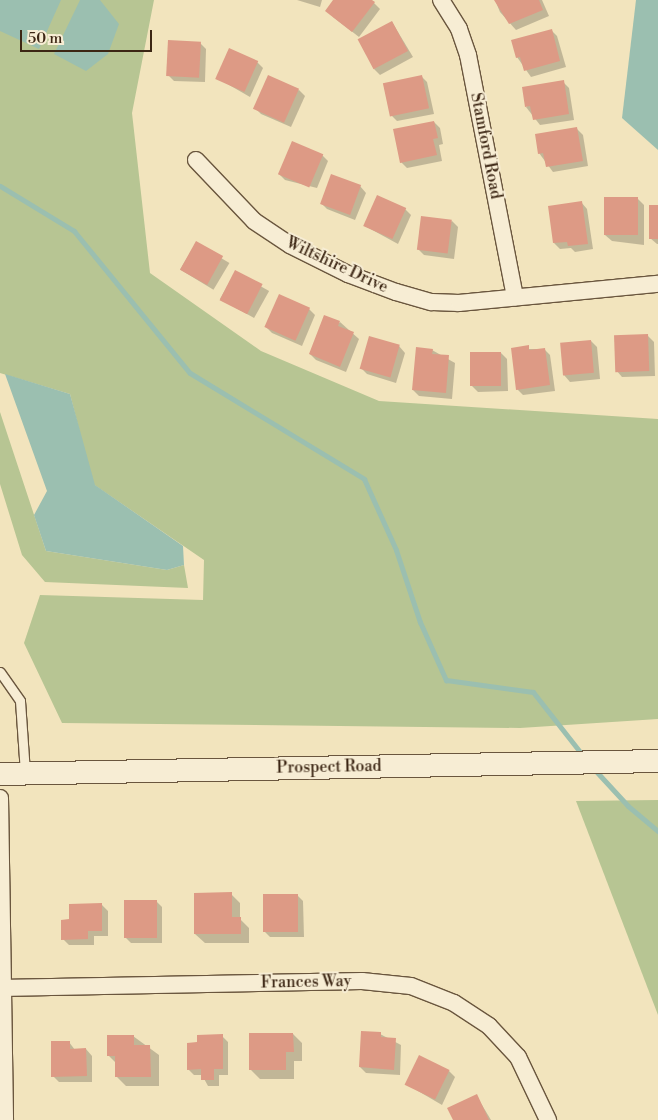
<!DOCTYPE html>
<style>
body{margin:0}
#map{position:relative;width:658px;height:1120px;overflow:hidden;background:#f2e4bd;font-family:"Libre Bodoni",serif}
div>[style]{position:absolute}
.green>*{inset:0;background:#b7c593}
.water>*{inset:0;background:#9bbfb0}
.shadow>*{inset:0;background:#0003;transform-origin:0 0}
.stream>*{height:5px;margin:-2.5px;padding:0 2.5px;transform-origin:2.5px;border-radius:2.5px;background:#9bbfb0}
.building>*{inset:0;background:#dd9a85;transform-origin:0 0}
.roads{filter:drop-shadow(1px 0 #6a563e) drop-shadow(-1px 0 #6a563e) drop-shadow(0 1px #6a563e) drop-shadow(0 -1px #6a563e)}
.lane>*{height:9px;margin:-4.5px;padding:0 4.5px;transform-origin:4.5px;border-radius:4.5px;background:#f7edd4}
.street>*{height:16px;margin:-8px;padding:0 8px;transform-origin:8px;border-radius:8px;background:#f7edd4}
.secondary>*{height:22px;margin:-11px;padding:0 11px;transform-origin:11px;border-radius:11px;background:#f7edd4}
span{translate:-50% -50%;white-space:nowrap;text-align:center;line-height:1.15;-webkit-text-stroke:4px #f7edd4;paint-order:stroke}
.street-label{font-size:16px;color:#3c2614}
.scale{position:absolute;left:20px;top:30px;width:132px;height:22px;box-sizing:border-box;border:2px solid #3c2614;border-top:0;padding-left:6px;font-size:15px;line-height:18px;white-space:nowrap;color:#3c2614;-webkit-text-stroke:4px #f7edd4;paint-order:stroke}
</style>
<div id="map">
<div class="green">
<i style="clip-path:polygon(0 0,154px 0,132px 113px,150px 273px,261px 351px,379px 401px,658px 419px,658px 719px,520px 728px,62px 723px,24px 643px,40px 595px,203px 600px,204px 560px,93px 484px,70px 394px,0 373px)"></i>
<i style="clip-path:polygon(0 412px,46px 551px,167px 570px,184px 565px,188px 588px,45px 582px,22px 555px,0 484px)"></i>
<i style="clip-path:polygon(658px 800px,658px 1015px,576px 801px)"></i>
</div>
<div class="water">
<i style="clip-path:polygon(0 0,61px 0,39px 49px,0 31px)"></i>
<i style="clip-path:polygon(80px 0,100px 0,119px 24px,108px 54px,86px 71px,54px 54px)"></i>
<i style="clip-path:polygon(636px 0,658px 0,658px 150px,622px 118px)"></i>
<i style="clip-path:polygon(5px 374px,70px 394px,95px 485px,183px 546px,184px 565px,167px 570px,46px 551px,34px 515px,47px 491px)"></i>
</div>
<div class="shadow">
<i style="clip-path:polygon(297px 0,322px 0,320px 7px)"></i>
<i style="clip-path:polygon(335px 0,371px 0,380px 9px,359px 37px,333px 17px)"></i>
<i style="clip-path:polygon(495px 0,542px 0,549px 16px,516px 30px,500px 12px)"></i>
<i style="clip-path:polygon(392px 22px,413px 57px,380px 75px,374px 69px)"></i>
<i style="clip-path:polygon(551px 30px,557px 36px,566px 67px,531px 77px,517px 57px)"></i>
<i style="clip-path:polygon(200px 43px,206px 49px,205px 82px,174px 81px,168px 75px)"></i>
<i style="clip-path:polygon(257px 62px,263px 68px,250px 97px,217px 78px)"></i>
<i style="clip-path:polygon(421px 76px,427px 82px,434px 114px,397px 121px,391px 115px)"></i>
<i style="clip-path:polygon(563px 82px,569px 88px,574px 120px,540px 125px,526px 107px)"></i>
<i style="clip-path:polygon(299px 90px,305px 96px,291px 127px,261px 114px,255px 108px)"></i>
<i style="clip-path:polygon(434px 122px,440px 128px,443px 144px,439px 145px,442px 161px,407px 168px,401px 162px)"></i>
<i style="clip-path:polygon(577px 129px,583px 135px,588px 166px,553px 172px,539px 153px)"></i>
<i style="clip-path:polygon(322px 155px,328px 161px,317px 188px,285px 180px,279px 174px)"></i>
<i style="clip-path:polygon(360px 186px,366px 193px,355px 220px,327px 209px,321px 203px)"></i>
<i style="clip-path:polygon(638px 199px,644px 205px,644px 245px,612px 241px,605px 235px)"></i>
<i style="clip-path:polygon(581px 202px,587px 209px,593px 249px,575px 252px,571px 248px,560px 249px,554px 243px)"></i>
<i style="clip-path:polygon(658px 206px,658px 244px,657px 244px,650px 238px)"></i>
<i style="clip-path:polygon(405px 209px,411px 215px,398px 244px,365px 226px)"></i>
<i style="clip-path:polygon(452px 221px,458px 227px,454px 259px,424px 255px,418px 249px)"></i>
<i style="left:196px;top:243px;width:39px;height:31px;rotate:31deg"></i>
<i style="left:235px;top:272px;width:39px;height:31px;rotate:29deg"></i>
<i style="clip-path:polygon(309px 309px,315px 315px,302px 346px,272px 333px,266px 327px)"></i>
<i style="clip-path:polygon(340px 322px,359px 339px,346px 372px,316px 360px,310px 354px)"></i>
<i style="clip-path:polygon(648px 336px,654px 342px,655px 376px,622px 377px,616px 370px)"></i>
<i style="clip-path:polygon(591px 341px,597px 347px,600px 379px,570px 382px,564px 375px)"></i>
<i style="clip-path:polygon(399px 346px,405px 353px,396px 383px,367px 374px,361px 368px)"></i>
<i style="clip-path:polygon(512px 349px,544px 349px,550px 355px,555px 391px,523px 395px,517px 389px)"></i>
<i style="clip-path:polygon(432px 350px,455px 363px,452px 399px,419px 396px,413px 390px)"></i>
<i style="clip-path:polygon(501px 353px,507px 359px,508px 391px,478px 392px,472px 386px)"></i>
<i style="clip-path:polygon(231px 894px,240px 903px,240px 919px,249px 928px,249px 943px,205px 943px,195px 934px)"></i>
<i style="clip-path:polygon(297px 895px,303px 901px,304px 937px,270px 937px,264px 931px)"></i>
<i style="clip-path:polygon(156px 901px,162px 907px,162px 943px,131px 943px,125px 937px)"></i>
<i style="clip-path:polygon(102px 905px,108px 911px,108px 936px,94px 936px,94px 945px,69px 945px,63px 939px,70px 920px)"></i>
<i style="clip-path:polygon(293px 1034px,302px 1043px,302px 1061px,294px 1061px,294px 1079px,260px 1079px,251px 1070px)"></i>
<i style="clip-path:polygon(380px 1034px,401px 1045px,400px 1075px,366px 1073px,360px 1067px)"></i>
<i style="clip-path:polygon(133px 1036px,159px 1055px,159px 1086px,126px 1086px,117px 1077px,116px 1063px,108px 1055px)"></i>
<i style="clip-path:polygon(222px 1036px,228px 1042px,228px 1075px,219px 1075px,219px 1086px,208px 1086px,202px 1075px,194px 1075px,188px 1069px,198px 1044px)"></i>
<i style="clip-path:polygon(69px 1042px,75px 1050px,86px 1049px,92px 1056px,92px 1082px,59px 1082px,53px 1076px)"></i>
<i style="clip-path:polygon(449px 1071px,455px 1077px,442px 1105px,406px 1084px)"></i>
<i style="clip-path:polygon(476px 1095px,491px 1120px,455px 1120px)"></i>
</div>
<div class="stream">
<i style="left:0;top:186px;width:87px;rotate:31.3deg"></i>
<i style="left:74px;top:231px;width:183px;rotate:50.8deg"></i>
<i style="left:190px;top:373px;width:204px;rotate:31.3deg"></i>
<i style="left:364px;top:479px;width:78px;rotate:65.7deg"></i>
<i style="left:396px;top:550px;width:76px;rotate:71.6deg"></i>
<i style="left:420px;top:622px;width:64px;rotate:65.9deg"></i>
<i style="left:446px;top:680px;width:88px;rotate:7.9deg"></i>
<i style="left:533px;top:692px;width:83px;rotate:51.9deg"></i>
<i style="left:594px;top:769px;width:50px;rotate:47.4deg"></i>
<i style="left:628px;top:806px;width:39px;rotate:40deg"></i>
</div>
<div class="building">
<i style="clip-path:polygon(333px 0,372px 0,375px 2px,352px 32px,325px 11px)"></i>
<i style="clip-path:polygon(494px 0,539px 0,543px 10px,509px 24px)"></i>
<i style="left:392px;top:21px;width:34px;height:39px;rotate:62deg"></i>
<i style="clip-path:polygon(552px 29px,560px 61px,524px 71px,520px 57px,516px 58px,511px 40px)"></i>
<i style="left:168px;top:40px;width:33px;height:36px;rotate:3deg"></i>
<i style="left:229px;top:48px;width:32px;height:34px;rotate:24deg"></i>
<i style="left:268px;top:75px;width:34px;height:37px;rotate:24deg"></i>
<i style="left:422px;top:75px;width:34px;height:40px;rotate:78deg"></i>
<i style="clip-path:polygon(564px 80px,569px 114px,533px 120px,530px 106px,525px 107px,522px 87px)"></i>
<i style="clip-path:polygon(434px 121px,438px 138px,433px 139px,437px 155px,400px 163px,393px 129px)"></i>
<i style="clip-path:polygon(577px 127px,583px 161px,546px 167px,543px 153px,538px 154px,535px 134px)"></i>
<i style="left:292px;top:141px;width:34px;height:36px;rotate:23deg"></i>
<i style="left:331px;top:174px;width:32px;height:32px;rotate:20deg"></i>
<i style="left:377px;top:195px;width:32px;height:34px;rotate:24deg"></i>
<i style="left:604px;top:197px;width:34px;height:38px"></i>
<i style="clip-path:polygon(582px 201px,588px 244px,568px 246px,567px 242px,553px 243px,548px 206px)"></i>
<i style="left:649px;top:205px;width:9px;height:34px"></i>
<i style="left:421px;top:216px;width:31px;height:34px;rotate:7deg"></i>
<i style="left:196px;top:241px;width:31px;height:33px;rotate:29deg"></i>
<i style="left:235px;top:270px;width:31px;height:34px;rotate:27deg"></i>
<i style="left:279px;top:294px;width:34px;height:36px;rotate:24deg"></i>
<i style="clip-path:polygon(324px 315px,340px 321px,338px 326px,354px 332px,340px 367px,309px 354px)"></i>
<i style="left:648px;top:334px;width:37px;height:34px;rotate:88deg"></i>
<i style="left:369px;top:336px;width:32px;height:34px;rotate:16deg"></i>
<i style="left:591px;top:340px;width:33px;height:31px;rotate:85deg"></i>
<i style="clip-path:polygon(529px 345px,529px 350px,545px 348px,550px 385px,516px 390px,511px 348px)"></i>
<i style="clip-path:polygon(416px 347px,433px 349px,432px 354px,449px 355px,446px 393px,412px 390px)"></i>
<i style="left:470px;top:352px;width:31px;height:34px"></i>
<i style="clip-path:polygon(232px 892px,232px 917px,241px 917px,241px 934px,194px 934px,194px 893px)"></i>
<i style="left:263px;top:894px;width:35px;height:38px"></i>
<i style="left:124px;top:900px;width:33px;height:38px"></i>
<i style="clip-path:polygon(102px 903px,102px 931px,88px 931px,88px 939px,61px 940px,61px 920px,69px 919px,69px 904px)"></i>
<i style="clip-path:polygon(361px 1031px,381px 1032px,381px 1037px,396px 1038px,394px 1070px,359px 1067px)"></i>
<i style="clip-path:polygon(249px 1033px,293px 1033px,294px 1052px,286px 1052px,286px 1070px,249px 1070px)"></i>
<i style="clip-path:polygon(223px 1034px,223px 1069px,214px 1069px,214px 1080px,201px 1080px,201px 1069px,187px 1070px,187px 1043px,197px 1042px,197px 1035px)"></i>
<i style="clip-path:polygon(107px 1035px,134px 1035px,134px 1045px,150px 1045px,151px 1077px,115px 1077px,115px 1056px,107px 1056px)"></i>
<i style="clip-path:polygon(51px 1041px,70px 1041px,70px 1049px,86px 1048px,87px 1076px,51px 1077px)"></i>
<i style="left:419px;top:1055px;width:34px;height:33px;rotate:26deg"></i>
<i style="clip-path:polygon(477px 1094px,489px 1120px,453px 1120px,447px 1108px)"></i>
</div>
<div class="roads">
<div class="lane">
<i style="left:0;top:672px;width:35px;rotate:55deg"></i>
<i style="left:20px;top:701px;width:72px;rotate:86deg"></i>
</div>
<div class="street">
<i style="left:441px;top:0;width:34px;rotate:58deg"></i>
<i style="left:459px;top:29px;width:28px;rotate:71deg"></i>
<i style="left:468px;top:55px;width:247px;rotate:79deg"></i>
<i style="left:196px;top:160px;width:84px;rotate:46.4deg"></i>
<i style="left:254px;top:221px;width:43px;rotate:33.7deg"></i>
<i style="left:290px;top:245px;width:65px;rotate:26.6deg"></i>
<i style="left:348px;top:274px;width:51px;rotate:20.6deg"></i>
<i style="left:396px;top:292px;width:37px;rotate:16deg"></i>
<i style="left:432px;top:302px;width:27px;rotate:2deg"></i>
<i style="left:459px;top:303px;width:200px;rotate:-5.5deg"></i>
<i style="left:0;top:798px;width:322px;rotate:89.1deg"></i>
<i style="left:0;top:988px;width:362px;rotate:-1.1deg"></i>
<i style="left:362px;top:981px;width:49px;rotate:5.8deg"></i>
<i style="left:411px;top:986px;width:46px;rotate:21.6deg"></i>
<i style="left:454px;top:1003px;width:42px;rotate:33.3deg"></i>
<i style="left:489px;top:1026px;width:42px;rotate:46.9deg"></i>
<i style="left:518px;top:1057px;width:70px;rotate:64.5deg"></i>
</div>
<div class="secondary">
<i style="left:0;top:774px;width:658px;rotate:-1.13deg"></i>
</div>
</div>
<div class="street-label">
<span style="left:486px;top:146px;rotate:79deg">Stamford Road</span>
<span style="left:337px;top:265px;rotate:25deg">Wiltshire Drive</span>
<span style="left:329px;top:767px;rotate:-1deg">Prospect Road</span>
<span style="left:306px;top:982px;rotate:-1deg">Frances Way</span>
</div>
<div class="scale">50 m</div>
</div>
